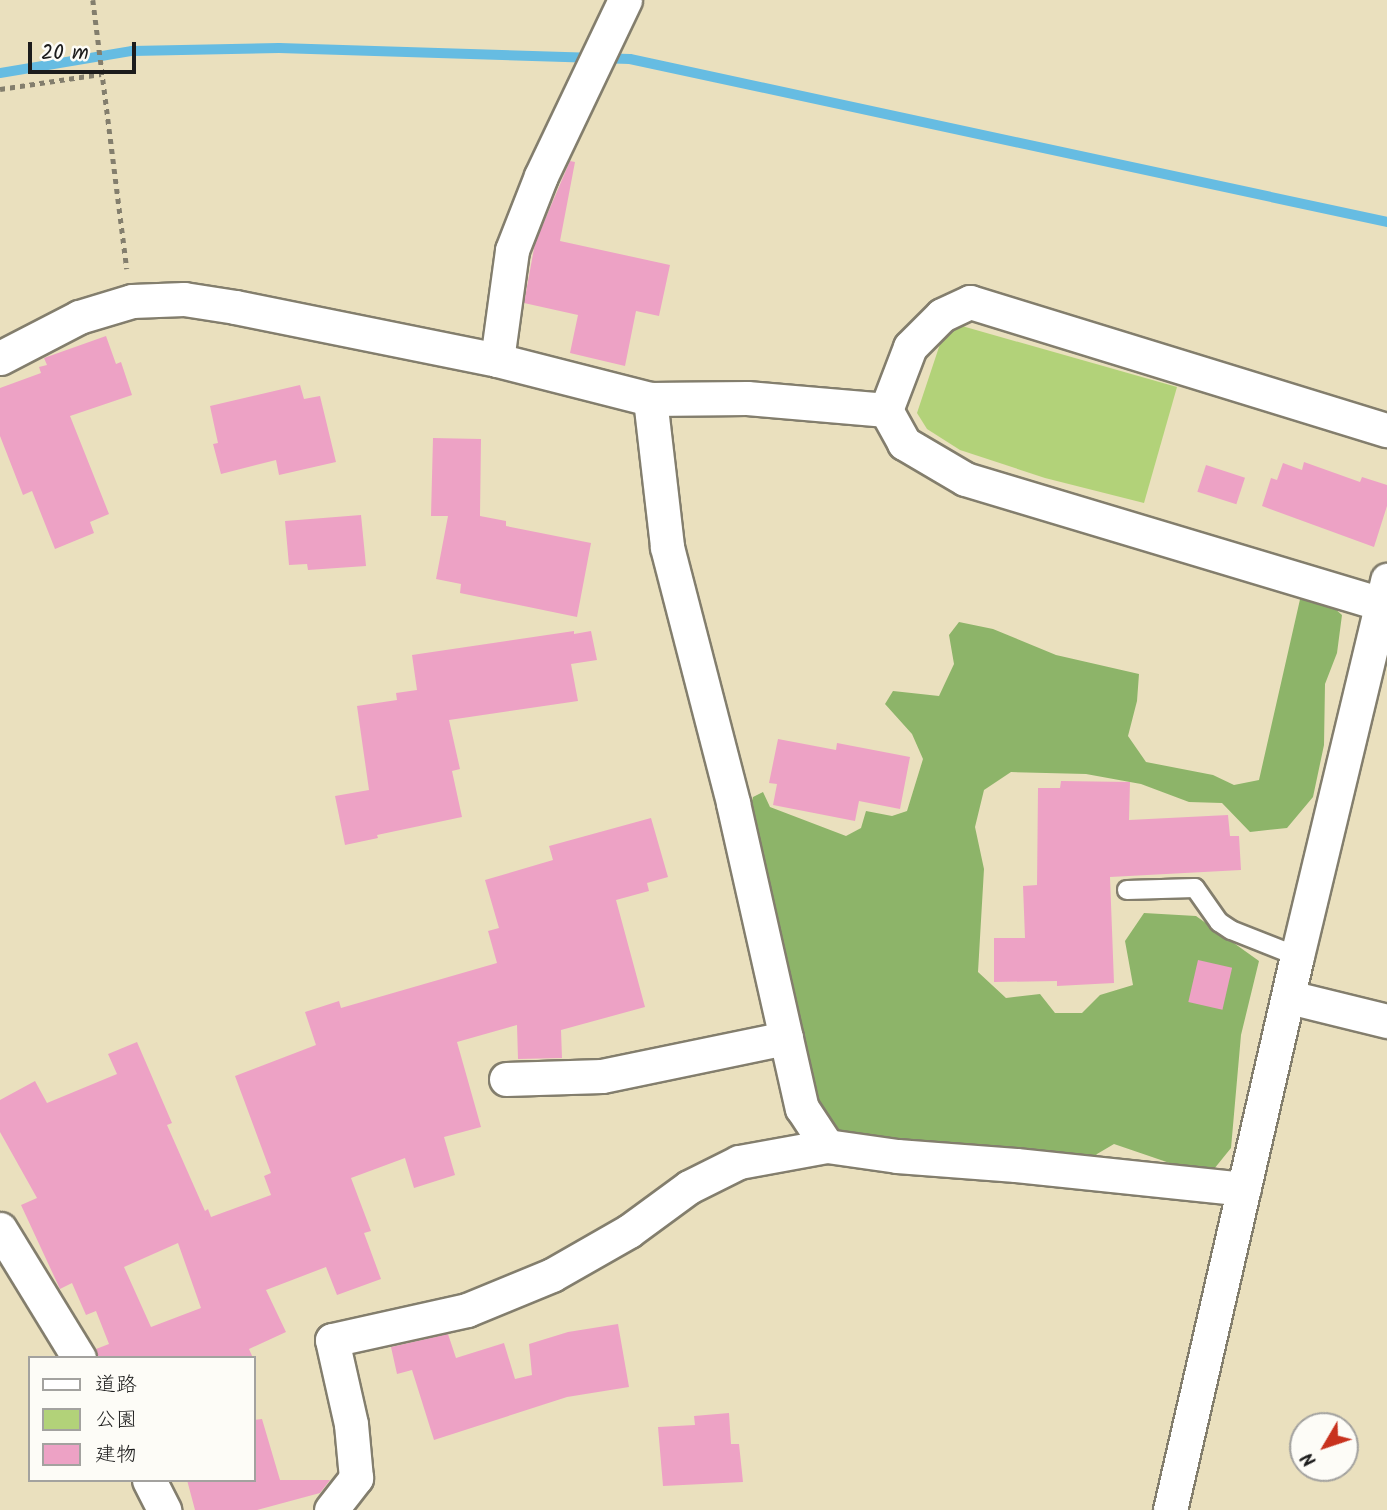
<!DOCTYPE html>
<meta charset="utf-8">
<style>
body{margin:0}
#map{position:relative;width:1387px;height:1510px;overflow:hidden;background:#eae0be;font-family:Kalam,"Klee One",sans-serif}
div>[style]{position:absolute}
.green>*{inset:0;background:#b2d279}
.forest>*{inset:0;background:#8db469}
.stream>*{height:10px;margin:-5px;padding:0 5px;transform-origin:5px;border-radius:5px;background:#66bce2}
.building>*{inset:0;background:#eda2c5;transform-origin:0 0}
.path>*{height:4.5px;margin-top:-2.25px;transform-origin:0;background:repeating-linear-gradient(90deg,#837e6d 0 5px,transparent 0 10px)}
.roads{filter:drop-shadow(2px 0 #837e6d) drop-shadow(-2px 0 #837e6d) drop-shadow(0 2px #837e6d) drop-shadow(0 -2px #837e6d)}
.service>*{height:18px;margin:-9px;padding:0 9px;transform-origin:9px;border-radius:9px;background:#fff}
.minor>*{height:33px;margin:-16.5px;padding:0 16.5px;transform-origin:16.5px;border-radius:16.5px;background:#fff}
span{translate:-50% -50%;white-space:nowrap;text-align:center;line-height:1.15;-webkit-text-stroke:5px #fdfcf7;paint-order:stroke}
.legend{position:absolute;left:28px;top:1356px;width:228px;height:126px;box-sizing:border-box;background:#fdfcf7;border:2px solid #a3a29f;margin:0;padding:9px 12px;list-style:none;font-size:21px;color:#1c1c1c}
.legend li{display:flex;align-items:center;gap:14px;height:35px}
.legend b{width:35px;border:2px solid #a3a29f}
.north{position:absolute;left:1289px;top:1412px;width:70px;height:70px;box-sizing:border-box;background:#fdfcf7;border:2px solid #a3a29f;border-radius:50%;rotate:231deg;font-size:19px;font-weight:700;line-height:28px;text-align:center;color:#1c1c1c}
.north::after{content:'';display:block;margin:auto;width:24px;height:32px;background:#c8321e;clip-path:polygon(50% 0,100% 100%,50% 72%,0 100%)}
.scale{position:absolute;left:28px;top:42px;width:108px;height:32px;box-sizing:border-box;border:4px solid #1c1c1c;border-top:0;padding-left:9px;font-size:21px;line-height:24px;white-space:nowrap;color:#1c1c1c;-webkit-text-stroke:5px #fdfcf7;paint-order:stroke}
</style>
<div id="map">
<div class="green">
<i style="clip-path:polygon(955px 324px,1177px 387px,1144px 503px,1045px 478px,960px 450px,927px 429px,917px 413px,945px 329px)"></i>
</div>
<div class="forest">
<i style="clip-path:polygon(1318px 594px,1342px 615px,1337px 653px,1325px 684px,1324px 745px,1313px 797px,1287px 828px,1250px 832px,1222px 803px,1189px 802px,1141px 784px,1086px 774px,1011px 772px,984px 790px,975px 827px,984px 869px,978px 972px,1006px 998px,1040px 994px,1055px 1013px,1082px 1013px,1100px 995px,1133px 985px,1125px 941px,1144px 913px,1196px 916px,1259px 961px,1241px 1035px,1231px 1148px,1214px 1169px,1196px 1172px,1114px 1144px,1097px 1154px,1087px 1167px,829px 1134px,815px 1101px,750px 808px,753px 797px,763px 792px,770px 807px,846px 836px,861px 828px,866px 811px,892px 816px,907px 811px,923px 759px,912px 734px,885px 704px,893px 691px,939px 696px,954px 664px,949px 635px,959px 622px,993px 629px,1056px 655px,1139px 674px,1137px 701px,1128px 736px,1146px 762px,1213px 775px,1234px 785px,1259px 780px,1301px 595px)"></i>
</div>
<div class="stream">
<i style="left:0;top:73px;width:134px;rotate:-9.5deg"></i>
<i style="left:132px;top:51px;width:147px;rotate:-1.2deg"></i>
<i style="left:279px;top:48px;width:351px;rotate:1.8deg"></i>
<i style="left:630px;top:59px;width:774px;rotate:12.15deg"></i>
</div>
<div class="building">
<i style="clip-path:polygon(570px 161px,575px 162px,560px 241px,670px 265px,659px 316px,636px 311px,625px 366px,570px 353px,578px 315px,524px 303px,535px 243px)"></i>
<i style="clip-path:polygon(106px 336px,116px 364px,121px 362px,132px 395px,70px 416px,109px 514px,90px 522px,94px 533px,55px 549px,32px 491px,23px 495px,0 436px,0 388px,41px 373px,39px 367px,47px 365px,44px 358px)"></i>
<i style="clip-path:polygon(300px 385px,304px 399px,320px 396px,336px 462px,279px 475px,276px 460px,221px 474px,213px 444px,218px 443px,210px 406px)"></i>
<i style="clip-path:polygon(433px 438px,481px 439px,480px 516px,506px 521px,506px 526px,591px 543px,577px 617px,460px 593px,461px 584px,436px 579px,448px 516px,431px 516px)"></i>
<i style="clip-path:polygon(1304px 462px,1360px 482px,1362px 477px,1387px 485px,1387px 506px,1374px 547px,1262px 506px,1271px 478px,1277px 480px,1283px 463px,1302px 470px)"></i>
<i style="left:1206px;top:465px;width:41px;height:28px;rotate:18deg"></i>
<i style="clip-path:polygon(361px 515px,366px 566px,308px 570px,307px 564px,289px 565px,285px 521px)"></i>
<i style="clip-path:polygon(574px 631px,574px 634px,591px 631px,597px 660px,571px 664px,578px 701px,449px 720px,460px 769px,452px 771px,462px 817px,377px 835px,378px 838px,345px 845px,335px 796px,369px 790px,357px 706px,397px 700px,396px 693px,417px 690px,412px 655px)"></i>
<i style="clip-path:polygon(778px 739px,836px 750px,837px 743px,910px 757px,900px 809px,859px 801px,855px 821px,773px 805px,777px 784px,769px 783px)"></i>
<i style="clip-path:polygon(1061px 781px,1130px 782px,1129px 820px,1228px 815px,1230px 836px,1239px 836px,1241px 870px,1110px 877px,1114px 983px,1057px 986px,1057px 981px,994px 982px,994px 938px,1025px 938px,1023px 886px,1037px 885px,1038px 788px,1060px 788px)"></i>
<i style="clip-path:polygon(evenodd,651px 818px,668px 877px,647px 883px,649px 891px,616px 900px,645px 1007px,561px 1030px,562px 1058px,518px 1059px,517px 1025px,457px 1042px,481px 1127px,444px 1137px,455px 1175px,414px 1188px,405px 1158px,351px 1178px,371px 1231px,364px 1233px,381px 1279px,337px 1295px,326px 1267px,266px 1290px,286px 1332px,249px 1349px,253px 1358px,98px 1358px,96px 1349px,109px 1344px,96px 1311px,86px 1315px,72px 1283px,60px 1289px,21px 1205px,37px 1198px,0 1132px,0 1100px,35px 1081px,47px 1103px,117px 1074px,108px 1054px,137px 1042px,172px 1123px,167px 1125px,205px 1211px,208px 1209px,211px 1217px,271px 1195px,264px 1176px,271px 1173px,235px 1076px,316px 1045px,305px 1012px,339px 1001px,341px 1008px,497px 963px,488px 931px,499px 928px,485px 880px,553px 860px,549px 846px,651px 818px,178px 1243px,201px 1308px,151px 1327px,124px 1267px,178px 1243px)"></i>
<i style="left:1198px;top:960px;width:35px;height:43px;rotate:13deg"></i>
<i style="clip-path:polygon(618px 1324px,629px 1387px,567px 1397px,434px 1440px,412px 1370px,397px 1374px,391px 1347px,448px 1334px,456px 1358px,504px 1343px,515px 1379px,532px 1375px,529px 1344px,568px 1332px)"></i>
<i style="clip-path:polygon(729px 1413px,731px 1444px,739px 1444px,743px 1482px,663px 1486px,658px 1427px,695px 1425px,694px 1416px)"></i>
<i style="clip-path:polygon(262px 1419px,280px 1480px,330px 1480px,320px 1493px,257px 1510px,195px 1510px,187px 1480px,254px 1480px,254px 1420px)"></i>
</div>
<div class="path">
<i style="left:93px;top:0;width:271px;rotate:82.8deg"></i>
<i style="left:0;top:89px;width:102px;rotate:-8.4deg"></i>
</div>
<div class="roads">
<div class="service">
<i style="left:1127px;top:890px;width:68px;rotate:-1.7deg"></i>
<i style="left:1195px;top:888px;width:42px;rotate:54.8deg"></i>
<i style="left:1219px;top:922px;width:14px;rotate:34deg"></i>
<i style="left:1231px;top:930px;width:71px;rotate:21.5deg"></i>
</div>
<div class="minor">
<i style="left:0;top:358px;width:89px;rotate:-27.4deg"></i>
<i style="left:79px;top:317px;width:55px;rotate:-16.8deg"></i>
<i style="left:132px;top:301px;width:52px;rotate:-2.2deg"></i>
<i style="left:184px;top:299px;width:52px;rotate:8.9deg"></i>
<i style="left:235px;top:307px;width:267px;rotate:11.4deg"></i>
<i style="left:497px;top:360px;width:158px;rotate:14.3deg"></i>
<i style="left:650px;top:399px;width:97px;rotate:-0.6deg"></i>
<i style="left:747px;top:398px;width:140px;rotate:4.9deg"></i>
<i style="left:886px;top:410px;width:38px;rotate:61deg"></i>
<i style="left:904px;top:443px;width:71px;rotate:30.5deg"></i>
<i style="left:965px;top:479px;width:434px;rotate:16.7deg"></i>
<i style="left:497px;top:360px;width:111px;rotate:-82.2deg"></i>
<i style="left:512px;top:250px;width:79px;rotate:-68.6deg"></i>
<i style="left:541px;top:176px;width:195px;rotate:-64.5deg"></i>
<i style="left:650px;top:399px;width:149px;rotate:83.4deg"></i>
<i style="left:667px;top:547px;width:264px;rotate:75.5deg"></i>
<i style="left:733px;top:803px;width:313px;rotate:77.3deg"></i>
<i style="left:802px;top:1108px;width:45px;rotate:56.7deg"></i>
<i style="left:827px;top:1146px;width:71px;rotate:8.1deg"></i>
<i style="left:897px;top:1156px;width:119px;rotate:4.3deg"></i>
<i style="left:1016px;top:1165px;width:229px;rotate:6deg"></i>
<i style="left:886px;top:410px;width:67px;rotate:-69.1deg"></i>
<i style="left:910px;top:347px;width:45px;rotate:-45deg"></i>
<i style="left:942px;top:315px;width:31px;rotate:-25deg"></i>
<i style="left:970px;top:302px;width:436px;rotate:17.1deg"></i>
<i style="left:1289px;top:997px;width:101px;rotate:13.8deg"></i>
<i style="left:506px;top:1079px;width:96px;rotate:-1.8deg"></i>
<i style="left:602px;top:1076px;width:188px;rotate:-11.7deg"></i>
<i style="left:0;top:1229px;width:151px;rotate:58.5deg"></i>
<i style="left:149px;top:1480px;width:34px;rotate:63deg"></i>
<i style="left:331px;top:1510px;width:41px;rotate:-52deg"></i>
<i style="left:356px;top:1478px;width:54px;rotate:-95.3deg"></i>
<i style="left:351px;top:1424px;width:86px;rotate:-102.7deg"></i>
<i style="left:332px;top:1340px;width:138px;rotate:-12.5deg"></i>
<i style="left:467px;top:1310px;width:92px;rotate:-22.4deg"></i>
<i style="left:552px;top:1275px;width:89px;rotate:-29.7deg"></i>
<i style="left:629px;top:1231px;width:74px;rotate:-36.3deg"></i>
<i style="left:689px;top:1187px;width:56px;rotate:-26.6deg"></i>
<i style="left:739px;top:1162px;width:89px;rotate:-10.3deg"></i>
<i style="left:1170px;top:1510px;width:568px;rotate:-77.09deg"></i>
<i style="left:1297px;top:956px;width:387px;rotate:-76.5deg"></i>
</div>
</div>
<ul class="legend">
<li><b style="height:9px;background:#fff"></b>道路</li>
<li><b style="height:19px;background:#b2d279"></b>公園</li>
<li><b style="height:19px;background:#eda2c5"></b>建物</li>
</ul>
<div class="north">N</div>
<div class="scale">20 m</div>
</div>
